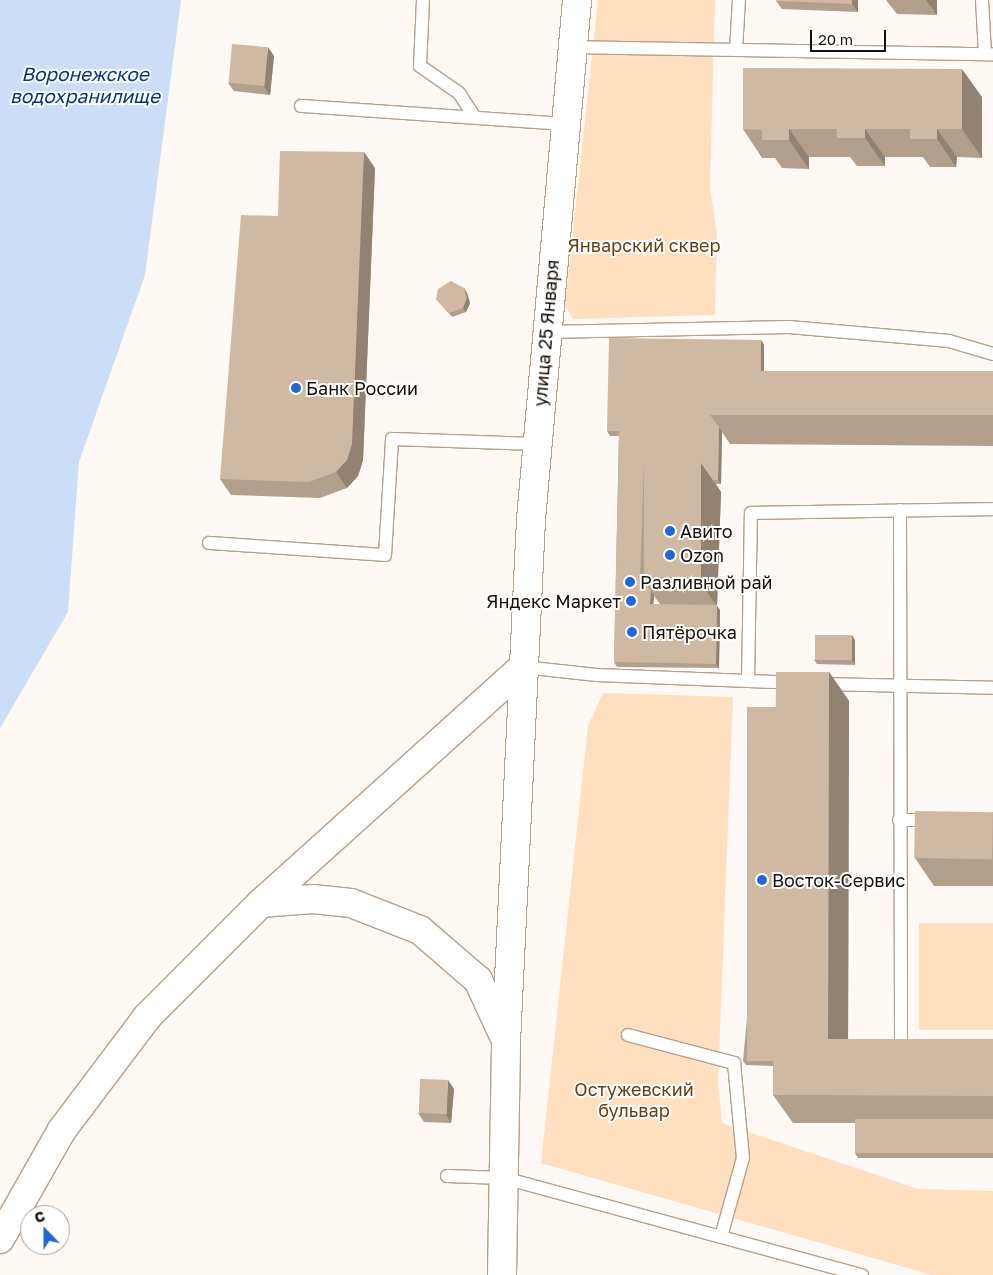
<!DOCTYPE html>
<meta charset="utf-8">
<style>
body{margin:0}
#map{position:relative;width:993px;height:1275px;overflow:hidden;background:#fef9f4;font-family:"Golos Text",sans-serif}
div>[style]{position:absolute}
.green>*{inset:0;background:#fedfc0;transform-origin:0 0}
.water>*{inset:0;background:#ccddf8}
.roads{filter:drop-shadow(1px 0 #b5a08b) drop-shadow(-1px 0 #b5a08b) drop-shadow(0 1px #b5a08b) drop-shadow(0 -1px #b5a08b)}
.service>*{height:12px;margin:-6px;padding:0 6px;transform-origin:6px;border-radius:6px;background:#fff}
.tertiary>*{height:28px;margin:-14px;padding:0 14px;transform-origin:14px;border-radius:14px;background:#fff}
.wall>*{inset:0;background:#b29f8c}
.shaded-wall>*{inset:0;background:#918272}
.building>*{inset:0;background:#cfb9a3;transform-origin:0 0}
.dots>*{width:14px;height:14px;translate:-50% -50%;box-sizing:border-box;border:2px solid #fff;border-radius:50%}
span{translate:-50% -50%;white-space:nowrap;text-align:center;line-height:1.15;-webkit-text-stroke:4px #fff;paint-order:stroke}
.park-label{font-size:18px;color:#653e0f}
.street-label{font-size:18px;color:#170f08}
.poi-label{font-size:18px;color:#170f08}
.left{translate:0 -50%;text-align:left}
.right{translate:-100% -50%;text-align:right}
.water-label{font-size:19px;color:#04357e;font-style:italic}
.north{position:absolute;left:20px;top:1205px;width:50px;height:50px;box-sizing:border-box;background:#fff;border:1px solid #a29f9c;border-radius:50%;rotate:338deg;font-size:14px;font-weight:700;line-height:20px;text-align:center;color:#170f08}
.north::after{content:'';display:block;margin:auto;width:18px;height:22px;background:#2367d3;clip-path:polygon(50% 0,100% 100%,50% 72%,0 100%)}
.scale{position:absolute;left:810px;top:30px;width:76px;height:22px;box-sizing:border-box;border:2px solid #170f08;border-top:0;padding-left:6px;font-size:15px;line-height:18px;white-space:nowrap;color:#170f08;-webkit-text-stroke:4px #fff;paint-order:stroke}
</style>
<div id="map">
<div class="green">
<i style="clip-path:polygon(598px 0,715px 0,710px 187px,717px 235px,715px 315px,573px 319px,565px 305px)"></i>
<i style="clip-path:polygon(603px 693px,733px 697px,718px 1082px,722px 1123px,918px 1189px,993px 1191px,993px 1275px,932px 1275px,541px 1163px,588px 726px)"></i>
<i style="left:993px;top:923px;width:107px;height:74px;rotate:90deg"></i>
</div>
<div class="water">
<i style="clip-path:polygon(0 0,181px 0,145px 275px,79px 462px,68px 612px,0 728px)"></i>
</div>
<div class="roads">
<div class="service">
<i style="left:423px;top:0;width:66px;rotate:92.6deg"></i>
<i style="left:420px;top:66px;width:47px;rotate:34.7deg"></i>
<i style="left:459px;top:93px;width:27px;rotate:57deg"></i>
<i style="left:982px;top:0;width:54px;rotate:86.8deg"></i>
<i style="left:572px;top:47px;width:421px;rotate:1deg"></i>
<i style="left:736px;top:50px;width:50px;rotate:-86.6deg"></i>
<i style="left:301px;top:106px;width:266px;rotate:3.9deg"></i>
<i style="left:546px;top:332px;width:243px;rotate:-1.2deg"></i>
<i style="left:789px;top:327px;width:161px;rotate:5deg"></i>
<i style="left:949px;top:341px;width:46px;rotate:16.5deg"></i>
<i style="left:900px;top:510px;width:538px;rotate:89.89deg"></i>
<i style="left:901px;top:1048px;width:7px;rotate:8deg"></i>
<i style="left:209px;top:543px;width:176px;rotate:3.9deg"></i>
<i style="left:385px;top:555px;width:116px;rotate:-86.5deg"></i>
<i style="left:392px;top:439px;width:144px;rotate:2deg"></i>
<i style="left:523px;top:667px;width:74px;rotate:6.2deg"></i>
<i style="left:597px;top:675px;width:196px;rotate:2.3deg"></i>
<i style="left:748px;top:681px;width:168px;rotate:-89deg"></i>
<i style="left:751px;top:513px;width:242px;rotate:-0.9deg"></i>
<i style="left:823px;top:684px;width:170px;rotate:1.3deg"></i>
<i style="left:899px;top:820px;width:32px"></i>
<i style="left:628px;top:1035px;width:110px;rotate:14.8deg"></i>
<i style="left:734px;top:1063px;width:95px;rotate:84.6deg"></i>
<i style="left:743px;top:1158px;width:82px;rotate:105.6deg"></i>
<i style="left:447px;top:1176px;width:57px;rotate:2deg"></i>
<i style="left:504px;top:1178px;width:371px;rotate:15.2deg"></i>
</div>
<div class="tertiary">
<i style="left:261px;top:903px;width:52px;rotate:-4.4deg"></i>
<i style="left:313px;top:899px;width:38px;rotate:6deg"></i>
<i style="left:351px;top:903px;width:74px;rotate:21.4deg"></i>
<i style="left:420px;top:930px;width:77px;rotate:40.8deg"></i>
<i style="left:478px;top:980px;width:60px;rotate:65.2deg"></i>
<i style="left:0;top:1239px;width:125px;rotate:-60.4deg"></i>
<i style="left:62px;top:1130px;width:141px;rotate:-53deg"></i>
<i style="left:147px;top:1017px;width:161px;rotate:-45deg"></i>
<i style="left:261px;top:903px;width:353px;rotate:-42deg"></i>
<i style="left:502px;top:1275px;width:233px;rotate:-89deg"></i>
<i style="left:506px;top:1042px;width:524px;rotate:-87.26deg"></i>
<i style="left:531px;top:519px;width:521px;rotate:-84.93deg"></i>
</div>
</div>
<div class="wall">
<i style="clip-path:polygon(858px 0,858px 12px,782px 9px,776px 1px)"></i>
<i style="clip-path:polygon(886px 0,937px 0,937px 15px,897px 14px)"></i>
<i style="clip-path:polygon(274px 56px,270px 95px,234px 91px,228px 83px)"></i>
<i style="clip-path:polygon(982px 97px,982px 158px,957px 157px,956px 167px,930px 167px,923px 157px,885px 157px,885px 166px,857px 166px,850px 157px,809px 157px,809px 169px,782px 168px,775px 158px,762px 158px,743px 129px)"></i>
<i style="clip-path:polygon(375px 168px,363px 460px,358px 476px,347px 488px,320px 498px,231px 495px,220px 479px,278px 216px)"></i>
<i style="clip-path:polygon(464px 288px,467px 293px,470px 303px,466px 312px,452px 317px,436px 299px)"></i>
<i style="clip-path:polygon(evenodd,761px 340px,764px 345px,764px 371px,993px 372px,993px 446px,730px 444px,722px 432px,721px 484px,716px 484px,721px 492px,717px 606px,720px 610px,719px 668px,617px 667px,614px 662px,619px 436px,610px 436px,607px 431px,761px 340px,654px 596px,660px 604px,653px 604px,654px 596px)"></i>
<i style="clip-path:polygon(855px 640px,855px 665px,817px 664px,814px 660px)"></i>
<i style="clip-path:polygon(829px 672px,849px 701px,848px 1039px,993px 1039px,993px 1158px,858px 1158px,855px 1153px,855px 1123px,793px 1123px,773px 1095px,773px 1066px,746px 1065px,743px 1061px,776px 707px)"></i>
<i style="clip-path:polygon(993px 812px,993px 886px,934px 886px,915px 858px)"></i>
<i style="clip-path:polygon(454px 1089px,451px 1123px,424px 1122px,418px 1113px)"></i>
</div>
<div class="shaded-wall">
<i style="clip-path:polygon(852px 0,858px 0,858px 12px,852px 4px)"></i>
<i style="clip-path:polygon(926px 0,937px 0,937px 15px)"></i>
<i style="clip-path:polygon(268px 47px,274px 56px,270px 95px,264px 86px)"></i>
<i style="clip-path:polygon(962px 69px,982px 97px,982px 158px,962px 129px)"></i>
<i style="clip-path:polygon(789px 129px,809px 157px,809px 169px,789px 140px)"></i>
<i style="clip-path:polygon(865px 129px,885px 157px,885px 166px,865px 138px)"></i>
<i style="clip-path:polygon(937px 129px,957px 157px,956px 167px,937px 139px)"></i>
<i style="clip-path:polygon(364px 152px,375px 168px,363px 460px,358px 476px,347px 488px,336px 472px)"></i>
<i style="clip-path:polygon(464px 288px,467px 293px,470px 303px,466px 312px,463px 308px)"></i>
<i style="clip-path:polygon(761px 340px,764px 345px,764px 390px,761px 386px)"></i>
<i style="clip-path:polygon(719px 427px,722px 432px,721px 484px,718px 480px)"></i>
<i style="clip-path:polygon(701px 463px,721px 492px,717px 606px,720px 610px,719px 668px,716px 664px,717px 606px,697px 578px)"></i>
<i style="clip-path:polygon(651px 591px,654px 596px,653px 608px,650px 604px)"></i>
<i style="clip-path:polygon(852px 635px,855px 640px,855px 665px,852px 660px)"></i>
<i style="clip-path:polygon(829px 672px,849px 701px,848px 1067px,828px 1039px)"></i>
<i style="clip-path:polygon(448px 1080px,454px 1089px,451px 1123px,446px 1115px)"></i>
</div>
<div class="building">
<i style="clip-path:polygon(776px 0,852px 0,852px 4px,776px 1px)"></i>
<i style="left:232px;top:44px;width:36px;height:39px;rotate:5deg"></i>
<i style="clip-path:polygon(743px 68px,962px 69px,962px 129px,937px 129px,937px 139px,910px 139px,910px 129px,865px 129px,865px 138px,837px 138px,837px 129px,789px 129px,789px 140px,762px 140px,762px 130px,743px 129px)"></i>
<i style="clip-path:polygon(280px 151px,364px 152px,352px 444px,347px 460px,336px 472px,309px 482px,220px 479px,241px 215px,278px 216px)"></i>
<i style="clip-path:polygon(451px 281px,464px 288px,467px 298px,463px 308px,449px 313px,436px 299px,438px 289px)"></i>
<i style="clip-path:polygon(609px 338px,761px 340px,761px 371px,710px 371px,710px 415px,719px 427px,718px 480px,713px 480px,701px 463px,644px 463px,640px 577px,651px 591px,650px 604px,717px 605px,716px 664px,614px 662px,619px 431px,607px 431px)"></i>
<i style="left:710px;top:371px;width:283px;height:44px"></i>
<i style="left:644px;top:463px;width:57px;height:114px"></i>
<i style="left:815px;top:635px;width:37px;height:25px"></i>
<i style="clip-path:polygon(776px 672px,829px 672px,828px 1039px,993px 1039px,993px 1096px,773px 1095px)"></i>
<i style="left:747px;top:707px;width:29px;height:354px"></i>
<i style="left:915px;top:811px;width:78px;height:47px;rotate:1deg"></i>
<i style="left:420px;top:1079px;width:28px;height:34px;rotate:2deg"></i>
<i style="left:855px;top:1119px;width:138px;height:34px"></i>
</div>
<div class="dots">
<i style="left:296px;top:388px;background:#2367d3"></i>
<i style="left:670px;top:531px;background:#2367d3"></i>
<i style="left:670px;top:555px;background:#2367d3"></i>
<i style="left:630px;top:582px;background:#2367d3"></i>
<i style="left:631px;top:601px;background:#2367d3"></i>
<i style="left:632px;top:632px;background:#2367d3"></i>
<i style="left:762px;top:880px;background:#2367d3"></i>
</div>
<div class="park-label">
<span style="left:644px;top:245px">Январский сквер</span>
<span style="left:634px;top:1100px">Остужевский<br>бульвар</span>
</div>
<div class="street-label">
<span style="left:546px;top:333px;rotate:-85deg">улица 25 Января</span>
</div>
<div class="poi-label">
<span class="left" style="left:306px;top:388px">Банк России</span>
<span class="left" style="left:680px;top:531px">Авито</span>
<span class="left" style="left:680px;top:555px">Ozon</span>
<span class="left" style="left:640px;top:582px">Разливной рай</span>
<span class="right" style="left:621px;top:601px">Яндекс Маркет</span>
<span class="left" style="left:642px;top:632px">Пятёрочка</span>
<span class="left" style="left:772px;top:880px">Восток-Сервис</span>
</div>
<div class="water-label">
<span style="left:85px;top:85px">Воронежское<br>водохранилище</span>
</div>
<div class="north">С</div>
<div class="scale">20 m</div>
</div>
